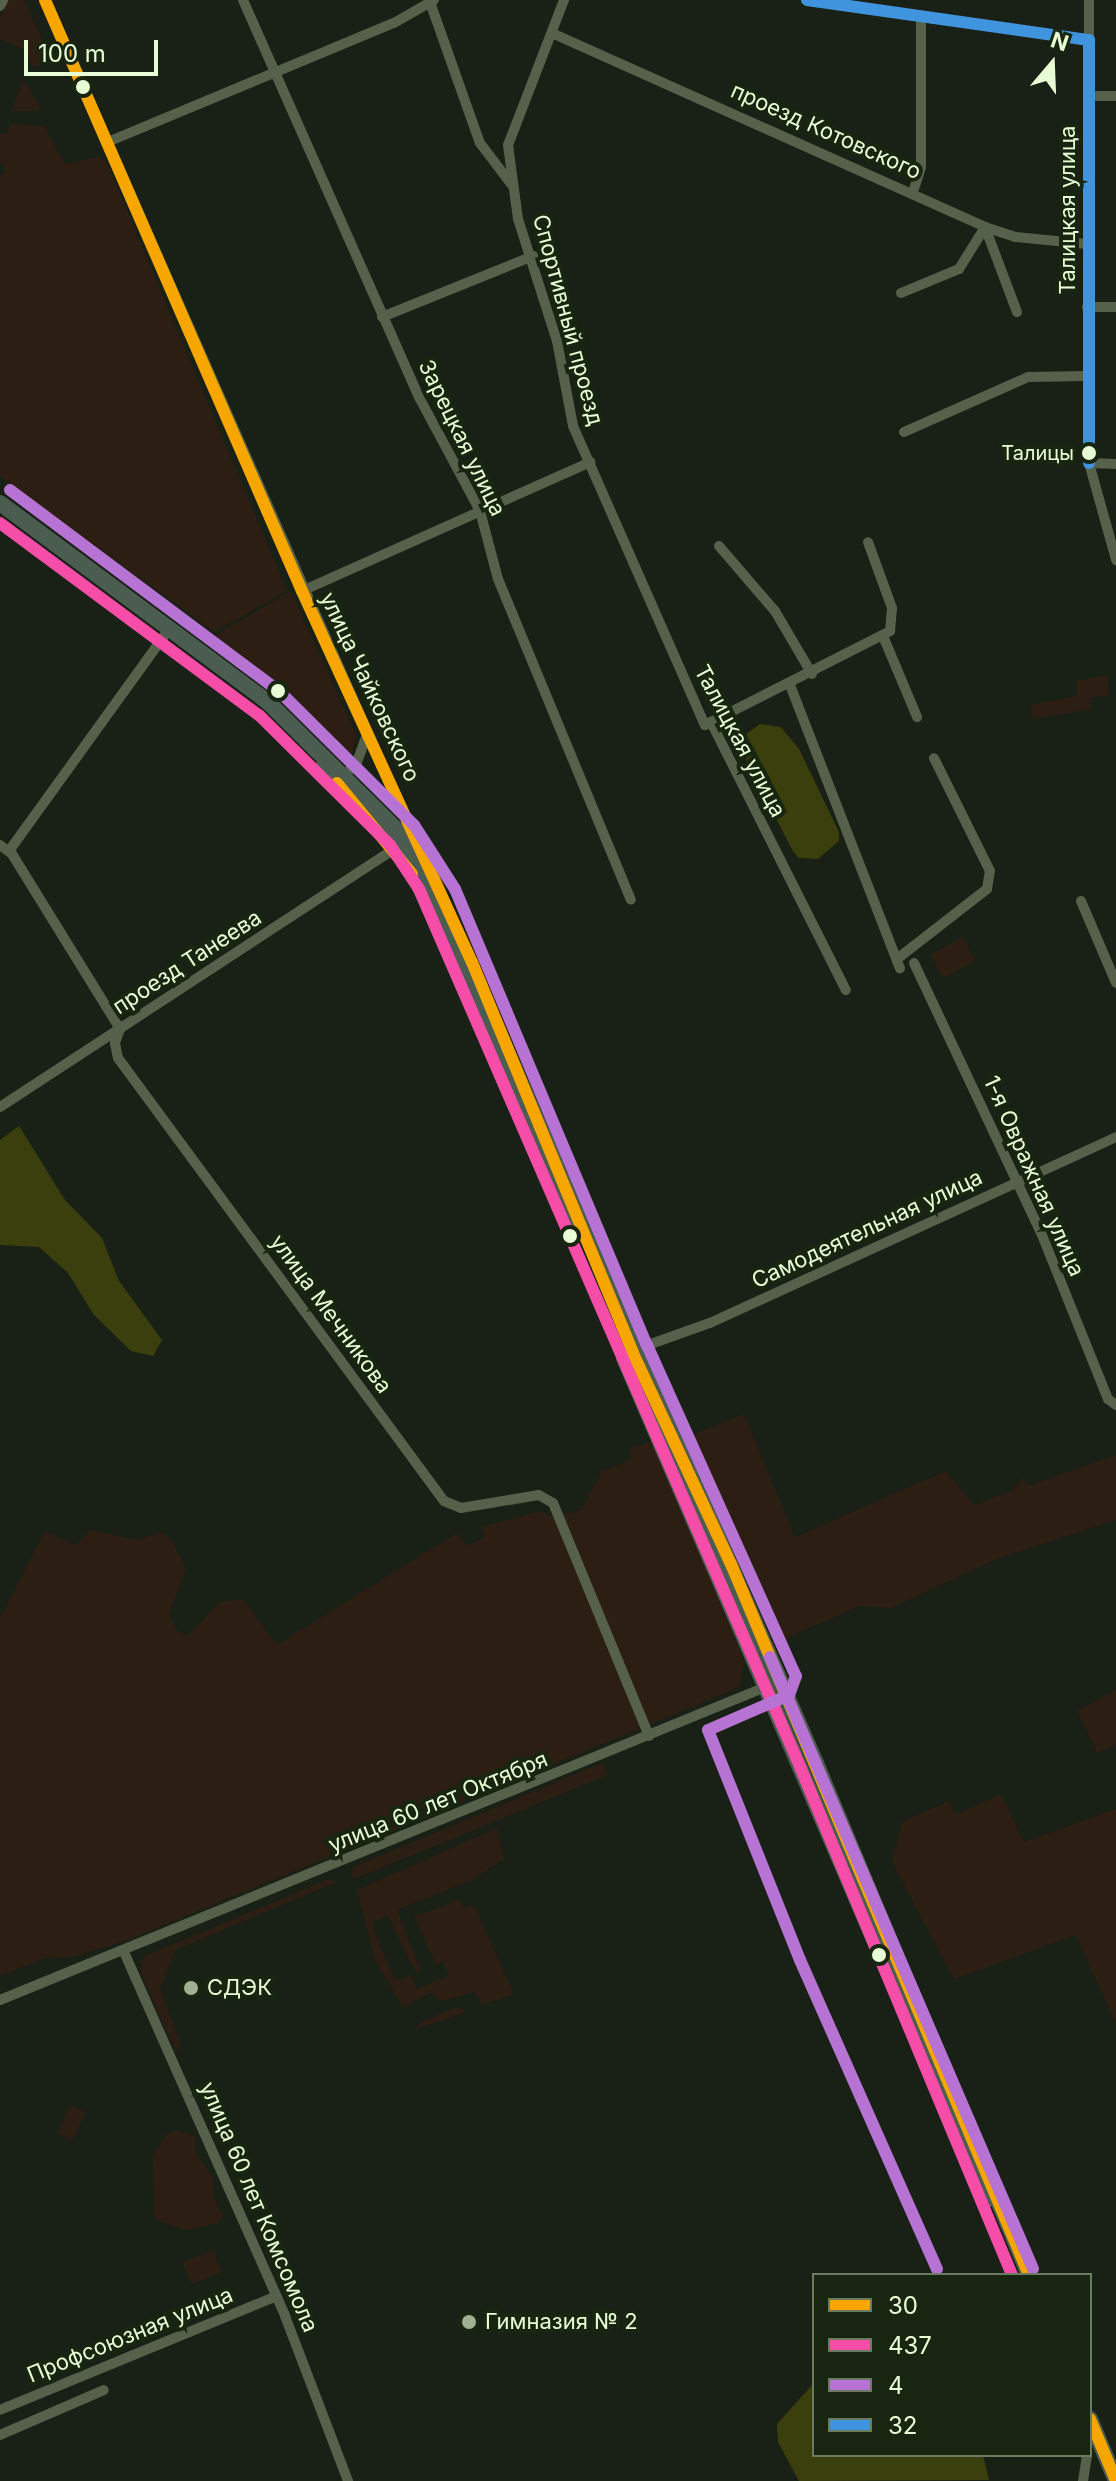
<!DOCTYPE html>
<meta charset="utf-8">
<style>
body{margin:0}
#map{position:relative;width:1116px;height:2481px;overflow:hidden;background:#192015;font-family:Inter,sans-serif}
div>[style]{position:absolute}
.green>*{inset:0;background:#2c1e13;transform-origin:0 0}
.water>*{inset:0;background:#3b3f0d}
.minor>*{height:10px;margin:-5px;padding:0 5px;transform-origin:5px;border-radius:5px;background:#55614a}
.highway>*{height:16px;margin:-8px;padding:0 8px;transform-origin:8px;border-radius:8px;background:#4b5d50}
.bus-1>*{height:12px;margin:-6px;padding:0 6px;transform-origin:6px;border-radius:6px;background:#f7a600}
.bus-2>*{height:12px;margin:-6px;padding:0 6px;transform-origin:6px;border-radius:6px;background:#f54da8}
.bus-3>*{height:12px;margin:-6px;padding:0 6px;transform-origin:6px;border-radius:6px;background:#b673d3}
.bus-4>*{height:12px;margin:-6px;padding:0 6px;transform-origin:6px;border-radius:6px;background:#4094de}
.dots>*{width:22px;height:22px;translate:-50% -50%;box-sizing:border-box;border:4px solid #182510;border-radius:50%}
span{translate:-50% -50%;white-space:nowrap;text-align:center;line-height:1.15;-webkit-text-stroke:8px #182510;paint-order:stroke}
.bus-label{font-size:20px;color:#e8fdd6}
.right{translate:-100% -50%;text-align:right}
.street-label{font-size:22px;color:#e8fdd6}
.poi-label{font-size:22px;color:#e8fdd6}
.left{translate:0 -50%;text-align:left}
.legend{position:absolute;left:812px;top:2273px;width:280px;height:184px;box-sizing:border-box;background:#182510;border:2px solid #6b7b5f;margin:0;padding:10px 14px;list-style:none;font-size:24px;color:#e8fdd6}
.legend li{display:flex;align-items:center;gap:16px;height:40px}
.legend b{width:40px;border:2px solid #6b7b5f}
.north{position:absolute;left:1012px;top:24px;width:80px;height:80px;-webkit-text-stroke:6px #182510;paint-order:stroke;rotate:19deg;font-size:22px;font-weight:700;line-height:32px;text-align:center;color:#e8fdd6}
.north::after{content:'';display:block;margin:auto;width:28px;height:36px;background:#e8fdd6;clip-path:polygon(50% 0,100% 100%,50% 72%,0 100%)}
.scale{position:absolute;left:24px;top:40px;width:134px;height:36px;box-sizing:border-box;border:4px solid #e8fdd6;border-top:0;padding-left:10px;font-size:24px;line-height:28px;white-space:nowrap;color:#e8fdd6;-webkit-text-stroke:6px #182510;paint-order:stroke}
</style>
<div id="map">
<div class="green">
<i style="clip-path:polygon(8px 0,24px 0,52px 60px,33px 67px,23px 49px,0 39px,0 17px)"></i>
<i style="clip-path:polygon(24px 79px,40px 107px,36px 111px,11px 111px)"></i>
<i style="clip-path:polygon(11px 123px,44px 126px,65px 164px,99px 157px,106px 161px,287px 591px,214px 632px,0 476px,0 177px,6px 171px,0 161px,0 134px,7px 134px)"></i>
<i style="clip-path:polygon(291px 591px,356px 735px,352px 754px,337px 750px,276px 689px,209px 639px)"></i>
<i style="clip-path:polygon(1107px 675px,1109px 695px,1090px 698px,1091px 709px,1033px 719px,1030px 705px,1077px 696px,1076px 681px)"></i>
<i style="left:963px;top:937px;width:27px;height:37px;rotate:62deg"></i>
<i style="clip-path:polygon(744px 1414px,795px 1537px,946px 1471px,974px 1505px,1011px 1491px,1024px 1477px,1028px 1486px,1116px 1455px,1116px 1520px,997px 1559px,891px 1608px,859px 1606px,783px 1640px,692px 1435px)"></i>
<i style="clip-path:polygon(654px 1440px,745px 1663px,738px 1688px,130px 1939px,74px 1957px,46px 1958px,0 1976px,0 1618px,45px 1531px,76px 1545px,90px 1530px,138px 1540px,161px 1532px,171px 1539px,186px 1570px,169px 1615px,176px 1630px,188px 1636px,219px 1602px,243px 1599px,277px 1645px,457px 1533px,466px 1546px,485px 1537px,482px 1527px,539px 1511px,554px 1517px,581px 1510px,602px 1471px,631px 1460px,629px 1449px)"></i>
<i style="clip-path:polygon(1116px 1690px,1116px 1744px,1097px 1753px,1077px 1711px)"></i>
<i style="clip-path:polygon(602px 1763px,608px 1775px,357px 1878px,351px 1875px,353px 1867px)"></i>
<i style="clip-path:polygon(1001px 1794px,1024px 1842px,1116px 1809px,1116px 2024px,1076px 1935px,954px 1979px,892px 1862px,902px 1822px,949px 1801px,956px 1815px)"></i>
<i style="clip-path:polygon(497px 1828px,504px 1859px,470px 1881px,397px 1910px,421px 1970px,415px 1972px,388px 1916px,373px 1922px,374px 1932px,393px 1975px,398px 1980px,411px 1975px,417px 1989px,449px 1975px,443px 1961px,436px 1965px,413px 1913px,420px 1915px,460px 1899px,464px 1908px,474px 1905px,514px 1994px,482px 2005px,475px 1992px,441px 2001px,432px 1993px,403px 2007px,375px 1960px,357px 1890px)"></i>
<i style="clip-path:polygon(328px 1879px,337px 1882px,176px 1950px,160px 1988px,181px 2045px,176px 2052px,140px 1971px,143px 1957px)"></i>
<i style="clip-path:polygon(456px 2007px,465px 2009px,464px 2013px,414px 2030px,421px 2022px)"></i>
<i style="left:70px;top:2105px;width:17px;height:31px;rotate:24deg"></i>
<i style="clip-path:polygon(176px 2130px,195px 2136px,195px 2152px,213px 2178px,213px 2196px,223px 2215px,219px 2223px,187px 2230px,158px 2221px,154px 2214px,153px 2157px,166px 2134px)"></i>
<i style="left:213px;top:2250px;width:24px;height:33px;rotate:68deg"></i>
</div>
<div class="water">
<i style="clip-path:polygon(760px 724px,781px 727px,799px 749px,839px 832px,839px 841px,818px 859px,799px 858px,793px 851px,749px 767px,739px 739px)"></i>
<i style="clip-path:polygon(19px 1126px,65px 1200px,102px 1238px,119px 1281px,162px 1340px,153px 1356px,131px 1351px,94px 1315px,68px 1273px,39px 1247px,0 1245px,0 1140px)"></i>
<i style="clip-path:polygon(814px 2383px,814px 2455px,983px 2455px,989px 2480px,799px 2481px,778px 2442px,777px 2424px)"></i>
</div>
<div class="minor">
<i style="left:45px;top:0;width:932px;rotate:66.21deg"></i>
<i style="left:243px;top:0;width:436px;rotate:66.1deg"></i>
<i style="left:420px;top:399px;width:127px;rotate:61.8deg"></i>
<i style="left:480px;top:511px;width:70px;rotate:75.2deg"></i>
<i style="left:498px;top:579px;width:347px;rotate:67.5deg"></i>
<i style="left:564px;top:0;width:155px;rotate:111.1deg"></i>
<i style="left:508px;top:145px;width:75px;rotate:82.3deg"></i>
<i style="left:518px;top:219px;width:128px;rotate:72.3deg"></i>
<i style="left:557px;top:341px;width:86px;rotate:79.3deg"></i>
<i style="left:573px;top:426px;width:327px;rotate:66.2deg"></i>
<i style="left:705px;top:725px;width:7px;rotate:-27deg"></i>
<i style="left:711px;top:722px;width:300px;rotate:63.3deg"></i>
<i style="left:807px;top:0;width:285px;rotate:8.1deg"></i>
<i style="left:1089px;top:0;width:463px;rotate:90deg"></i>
<i style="left:1089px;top:463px;width:101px;rotate:74.4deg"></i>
<i style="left:431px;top:5px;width:146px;rotate:70.5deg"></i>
<i style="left:480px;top:143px;width:53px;rotate:52.7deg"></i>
<i style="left:0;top:6px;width:7px;rotate:-63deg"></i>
<i style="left:554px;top:34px;width:472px;rotate:24.1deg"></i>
<i style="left:985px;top:227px;width:32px;rotate:18deg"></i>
<i style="left:1015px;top:237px;width:72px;rotate:5.6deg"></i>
<i style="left:1088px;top:96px;width:28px"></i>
<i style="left:110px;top:141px;width:308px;rotate:-22.6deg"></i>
<i style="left:394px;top:23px;width:46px;rotate:-29.9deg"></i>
<i style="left:913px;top:192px;width:26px;rotate:-72deg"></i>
<i style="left:921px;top:167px;width:150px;rotate:-90deg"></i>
<i style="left:901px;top:293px;width:63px;rotate:-22.5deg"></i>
<i style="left:959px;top:269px;width:49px;rotate:-58.2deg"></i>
<i style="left:985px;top:227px;width:91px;rotate:69.4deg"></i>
<i style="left:1087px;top:307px;width:29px"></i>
<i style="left:382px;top:317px;width:163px;rotate:-22deg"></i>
<i style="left:904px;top:432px;width:136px;rotate:-23.9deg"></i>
<i style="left:1028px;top:377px;width:58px;rotate:-1deg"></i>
<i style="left:1089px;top:463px;width:27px;rotate:2deg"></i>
<i style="left:719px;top:546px;width:86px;rotate:49.3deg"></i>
<i style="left:775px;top:611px;width:73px;rotate:59.6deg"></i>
<i style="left:302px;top:591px;width:316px;rotate:-24.1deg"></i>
<i style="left:883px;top:636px;width:88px;rotate:67.2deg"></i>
<i style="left:790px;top:685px;width:304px;rotate:68.8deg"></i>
<i style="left:711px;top:722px;width:201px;rotate:-26.9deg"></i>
<i style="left:890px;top:631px;width:23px;rotate:-85deg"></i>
<i style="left:892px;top:608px;width:70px;rotate:-110deg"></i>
<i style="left:340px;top:780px;width:25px;rotate:-47deg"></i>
<i style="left:357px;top:762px;width:29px;rotate:-70deg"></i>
<i style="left:0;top:845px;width:15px;rotate:37deg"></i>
<i style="left:12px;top:854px;width:206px;rotate:58.3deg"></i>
<i style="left:120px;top:1029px;width:15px;rotate:110deg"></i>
<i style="left:115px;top:1043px;width:15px;rotate:79deg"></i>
<i style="left:118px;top:1058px;width:550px;rotate:53.65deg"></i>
<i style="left:444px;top:1501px;width:18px;rotate:22deg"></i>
<i style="left:461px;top:1508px;width:79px;rotate:-9.5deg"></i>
<i style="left:539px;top:1495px;width:16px;rotate:30deg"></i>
<i style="left:553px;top:1503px;width:252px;rotate:67.6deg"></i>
<i style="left:9px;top:851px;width:266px;rotate:-54.2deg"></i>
<i style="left:1081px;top:901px;width:89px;rotate:66.9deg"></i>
<i style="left:897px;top:959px;width:114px;rotate:-37.9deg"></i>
<i style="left:987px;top:889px;width:18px;rotate:-81deg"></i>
<i style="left:990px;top:871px;width:126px;rotate:-116.4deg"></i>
<i style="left:914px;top:963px;width:301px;rotate:64.8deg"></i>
<i style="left:1042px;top:1235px;width:177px;rotate:68.1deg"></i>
<i style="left:1108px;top:1399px;width:10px;rotate:37deg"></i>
<i style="left:0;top:1107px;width:478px;rotate:-33.2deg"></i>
<i style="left:634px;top:1350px;width:81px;rotate:-19.6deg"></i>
<i style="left:710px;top:1323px;width:447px;rotate:-24.6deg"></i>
<i style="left:124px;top:1952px;width:398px;rotate:66.1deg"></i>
<i style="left:285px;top:2316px;width:177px;rotate:69.1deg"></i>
<i style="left:0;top:2000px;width:830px;rotate:-22.24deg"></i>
<i style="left:0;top:2410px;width:299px;rotate:-22.4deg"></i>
<i style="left:0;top:2435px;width:113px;rotate:-23.4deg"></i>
<i style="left:1083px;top:2481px;width:26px;rotate:-81deg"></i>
</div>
<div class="highway">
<i style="left:0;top:503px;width:335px;rotate:36.6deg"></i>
<i style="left:269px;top:703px;width:187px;rotate:44.8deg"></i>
<i style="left:402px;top:835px;width:55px;rotate:56deg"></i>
<i style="left:433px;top:881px;width:962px;rotate:66.53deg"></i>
<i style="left:816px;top:1763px;width:555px;rotate:67.41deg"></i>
<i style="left:323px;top:767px;width:108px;rotate:48deg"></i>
<i style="left:395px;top:847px;width:49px;rotate:58.2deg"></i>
<i style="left:421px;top:889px;width:368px;rotate:66.4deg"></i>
<i style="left:624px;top:1358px;width:917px;rotate:66.74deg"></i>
<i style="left:1090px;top:2419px;width:67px;rotate:67.2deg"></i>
</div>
<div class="bus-1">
<i style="left:45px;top:0;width:644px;rotate:66.5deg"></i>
<i style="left:302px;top:591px;width:408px;rotate:65.4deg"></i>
<i style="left:472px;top:962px;width:421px;rotate:67.6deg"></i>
<i style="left:632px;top:1351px;width:235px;rotate:65.1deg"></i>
<i style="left:731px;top:1564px;width:771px;rotate:67.26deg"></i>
<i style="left:337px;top:783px;width:118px;rotate:50.5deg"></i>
<i style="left:1090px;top:2419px;width:67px;rotate:67.2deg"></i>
</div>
<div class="bus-2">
<i style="left:0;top:523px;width:322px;rotate:36.6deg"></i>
<i style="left:259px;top:715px;width:185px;rotate:44.8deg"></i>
<i style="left:390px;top:845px;width:53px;rotate:56.6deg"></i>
<i style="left:419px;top:889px;width:959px;rotate:66.53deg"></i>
<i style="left:801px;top:1769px;width:548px;rotate:67.36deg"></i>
</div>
<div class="bus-3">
<i style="left:10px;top:490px;width:337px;rotate:36.8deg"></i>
<i style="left:280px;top:692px;width:189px;rotate:44.8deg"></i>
<i style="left:414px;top:825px;width:76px;rotate:57.4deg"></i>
<i style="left:455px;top:889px;width:495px;rotate:67.2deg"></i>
<i style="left:647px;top:1345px;width:363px;rotate:65.8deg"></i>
<i style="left:796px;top:1676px;width:20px;rotate:110deg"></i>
<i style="left:789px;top:1695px;width:88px;rotate:156.6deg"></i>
<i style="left:708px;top:1730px;width:248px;rotate:68.2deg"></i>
<i style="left:800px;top:1960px;width:338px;rotate:66.1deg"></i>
<i style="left:770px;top:1657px;width:666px;rotate:66.74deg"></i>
</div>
<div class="bus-4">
<i style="left:807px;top:0;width:285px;rotate:8.1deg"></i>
<i style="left:1089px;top:40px;width:423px;rotate:90deg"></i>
</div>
<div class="dots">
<i style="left:83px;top:87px;background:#e8fdd6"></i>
<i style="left:1089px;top:453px;background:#e8fdd6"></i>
<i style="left:278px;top:691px;background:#e8fdd6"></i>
<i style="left:570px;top:1236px;background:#e8fdd6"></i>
<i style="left:879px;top:1955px;background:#e8fdd6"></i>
<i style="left:191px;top:1988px;background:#a0b092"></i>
<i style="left:469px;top:2322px;background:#a0b092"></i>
</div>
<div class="bus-label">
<span class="right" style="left:1074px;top:453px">Талицы</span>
</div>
<div class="street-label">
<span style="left:826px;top:131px;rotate:24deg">проезд Котовского</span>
<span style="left:1068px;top:210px;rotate:-90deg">Талицкая улица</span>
<span style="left:568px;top:320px;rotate:75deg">Спортивный проезд</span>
<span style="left:462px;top:438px;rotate:64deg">Зарецкая улица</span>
<span style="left:370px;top:687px;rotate:65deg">улица Чайковского</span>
<span style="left:740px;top:741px;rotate:62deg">Талицкая улица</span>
<span style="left:187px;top:962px;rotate:-33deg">проезд Танеева</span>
<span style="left:1034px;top:1176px;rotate:66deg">1-я Овражная улица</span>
<span style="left:867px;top:1229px;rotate:-25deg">Самодеятельная улица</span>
<span style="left:331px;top:1314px;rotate:54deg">улица Мечникова</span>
<span style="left:438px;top:1802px;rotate:-22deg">улица 60 лет Октября</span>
<span style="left:259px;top:2207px;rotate:67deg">улица 60 лет Комсомола</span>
<span style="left:130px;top:2335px;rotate:-22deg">Профсоюзная улица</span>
</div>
<div class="poi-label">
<span class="left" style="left:207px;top:1988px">СДЭК</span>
<span class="left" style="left:485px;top:2322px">Гимназия № 2</span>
</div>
<ul class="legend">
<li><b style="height:10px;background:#f7a600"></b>30</li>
<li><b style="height:10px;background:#f54da8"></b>437</li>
<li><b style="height:10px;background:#b673d3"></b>4</li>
<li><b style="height:10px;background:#4094de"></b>32</li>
</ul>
<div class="north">N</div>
<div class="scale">100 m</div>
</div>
